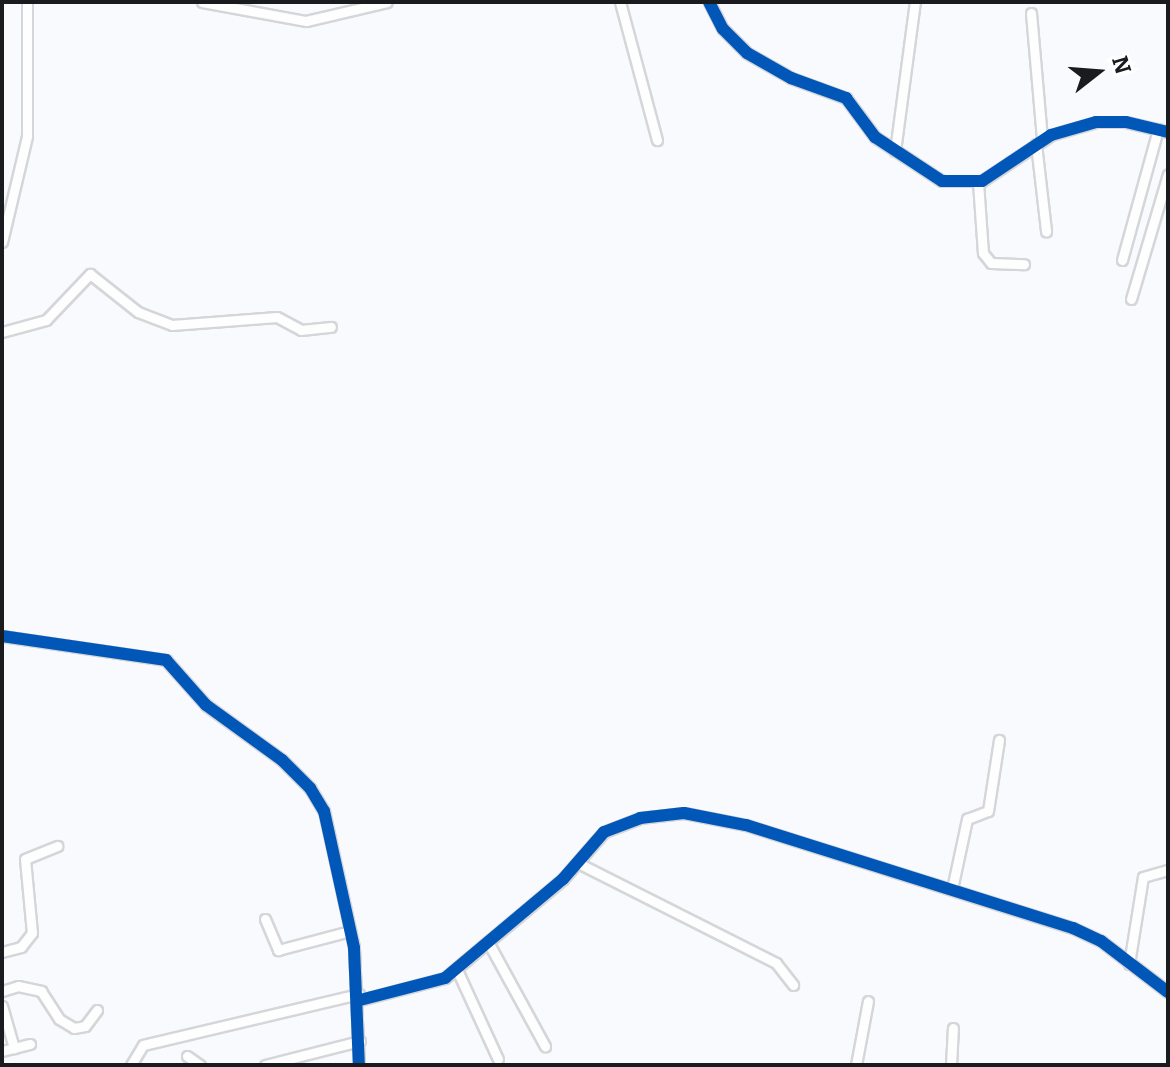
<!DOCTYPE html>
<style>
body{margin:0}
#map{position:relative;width:1170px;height:1067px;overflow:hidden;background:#f8fafd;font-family:Bitter,serif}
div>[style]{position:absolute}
.roads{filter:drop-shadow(2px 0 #d5d6d9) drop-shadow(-2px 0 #d5d6d9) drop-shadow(0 2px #d5d6d9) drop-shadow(0 -2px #d5d6d9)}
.minor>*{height:9px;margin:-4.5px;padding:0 4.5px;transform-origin:4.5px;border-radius:4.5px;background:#fefeff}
.cycleway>*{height:12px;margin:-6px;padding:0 6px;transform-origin:6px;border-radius:6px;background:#0057b8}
span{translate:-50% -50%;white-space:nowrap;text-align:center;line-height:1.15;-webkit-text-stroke:7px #fff;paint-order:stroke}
.frame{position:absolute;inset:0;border:4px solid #1a1b1e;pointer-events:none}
.north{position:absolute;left:1058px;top:32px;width:80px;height:80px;-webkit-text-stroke:6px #fff;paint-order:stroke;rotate:73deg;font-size:22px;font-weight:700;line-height:32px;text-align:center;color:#1a1b1e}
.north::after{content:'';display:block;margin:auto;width:28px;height:36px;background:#1a1b1e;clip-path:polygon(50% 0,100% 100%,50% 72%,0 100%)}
</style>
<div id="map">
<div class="roads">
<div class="minor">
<i style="left:202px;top:2px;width:106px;rotate:10.4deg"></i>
<i style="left:306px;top:21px;width:83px;rotate:-13.2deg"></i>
<i style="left:620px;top:2px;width:143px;rotate:75deg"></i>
<i style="left:709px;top:2px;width:30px;rotate:63deg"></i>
<i style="left:723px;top:29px;width:34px;rotate:45deg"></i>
<i style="left:747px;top:53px;width:51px;rotate:29.6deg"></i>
<i style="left:791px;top:78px;width:59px;rotate:20deg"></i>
<i style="left:846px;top:98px;width:49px;rotate:53.4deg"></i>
<i style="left:875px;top:137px;width:80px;rotate:33.3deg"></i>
<i style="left:942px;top:181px;width:40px"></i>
<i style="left:982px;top:181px;width:83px;rotate:-33.7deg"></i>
<i style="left:1051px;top:135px;width:47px;rotate:-16.1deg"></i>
<i style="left:1096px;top:122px;width:30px"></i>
<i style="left:1126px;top:122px;width:43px;rotate:13.4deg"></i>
<i style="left:1031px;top:13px;width:127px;rotate:85deg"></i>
<i style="left:1036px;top:144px;width:88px;rotate:83.4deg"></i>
<i style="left:895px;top:151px;width:150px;rotate:-82.4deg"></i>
<i style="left:978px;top:182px;width:71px;rotate:86deg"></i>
<i style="left:983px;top:253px;width:13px;rotate:51deg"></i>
<i style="left:991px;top:263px;width:33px;rotate:2deg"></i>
<i style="left:2px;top:242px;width:109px;rotate:-76.7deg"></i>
<i style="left:27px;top:136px;width:134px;rotate:-90deg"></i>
<i style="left:1122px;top:260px;width:136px;rotate:-74.6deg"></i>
<i style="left:1131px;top:299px;width:130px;rotate:-73.5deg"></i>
<i style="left:2px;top:332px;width:46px;rotate:-15.3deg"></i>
<i style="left:46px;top:320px;width:64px;rotate:-46.3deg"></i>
<i style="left:90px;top:274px;width:61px;rotate:38.4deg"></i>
<i style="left:138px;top:312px;width:36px;rotate:21deg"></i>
<i style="left:172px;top:325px;width:105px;rotate:-4.4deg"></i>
<i style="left:277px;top:317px;width:27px;rotate:28deg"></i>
<i style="left:301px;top:330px;width:30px;rotate:-6deg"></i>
<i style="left:2px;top:636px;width:166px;rotate:8.3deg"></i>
<i style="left:166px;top:660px;width:60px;rotate:48.4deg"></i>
<i style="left:206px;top:705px;width:94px;rotate:35.9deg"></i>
<i style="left:282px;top:760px;width:40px;rotate:45deg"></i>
<i style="left:310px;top:788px;width:27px;rotate:59deg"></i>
<i style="left:324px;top:811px;width:140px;rotate:77.6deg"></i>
<i style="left:354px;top:948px;width:117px;rotate:87.6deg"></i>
<i style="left:578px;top:863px;width:222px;rotate:26.8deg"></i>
<i style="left:776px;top:963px;width:28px;rotate:52deg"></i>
<i style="left:952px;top:889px;width:72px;rotate:-77.9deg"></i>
<i style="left:967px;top:819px;width:22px;rotate:-21deg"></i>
<i style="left:988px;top:811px;width:72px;rotate:-81.2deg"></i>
<i style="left:265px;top:919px;width:34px;rotate:67deg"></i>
<i style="left:278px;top:950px;width:74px;rotate:-14.8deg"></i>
<i style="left:488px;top:942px;width:119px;rotate:61.3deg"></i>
<i style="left:2px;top:952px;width:20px;rotate:-15deg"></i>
<i style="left:21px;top:947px;width:18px;rotate:-52deg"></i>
<i style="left:32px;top:933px;width:74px;rotate:-95.4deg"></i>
<i style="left:25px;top:859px;width:35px;rotate:-22deg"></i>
<i style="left:1129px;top:964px;width:88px;rotate:-80.9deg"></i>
<i style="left:1143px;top:877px;width:26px;rotate:-16deg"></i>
<i style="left:457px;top:970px;width:98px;rotate:65.3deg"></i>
<i style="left:2px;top:991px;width:17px;rotate:-17deg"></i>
<i style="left:18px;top:986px;width:24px;rotate:12deg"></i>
<i style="left:41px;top:991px;width:33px;rotate:57deg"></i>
<i style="left:59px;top:1019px;width:17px;rotate:31deg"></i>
<i style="left:74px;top:1028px;width:11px;rotate:-10deg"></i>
<i style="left:85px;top:1026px;width:20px;rotate:-53deg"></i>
<i style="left:360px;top:1000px;width:88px;rotate:-14.5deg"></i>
<i style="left:445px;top:978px;width:154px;rotate:-40deg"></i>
<i style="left:563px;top:879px;width:62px;rotate:-48.9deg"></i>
<i style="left:604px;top:832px;width:39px;rotate:-21deg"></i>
<i style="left:640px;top:818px;width:44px;rotate:-6.5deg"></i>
<i style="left:684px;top:813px;width:63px;rotate:11deg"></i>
<i style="left:746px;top:825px;width:343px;rotate:17.5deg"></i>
<i style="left:1073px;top:928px;width:31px;rotate:25deg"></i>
<i style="left:1101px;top:941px;width:84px;rotate:37.3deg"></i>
<i style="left:2px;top:1006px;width:44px;rotate:74.1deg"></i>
<i style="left:2px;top:1051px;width:29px;rotate:-14deg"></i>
<i style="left:187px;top:1056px;width:16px;rotate:35deg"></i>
<i style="left:131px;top:1065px;width:23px;rotate:-59deg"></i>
<i style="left:143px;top:1045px;width:222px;rotate:-13.3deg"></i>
<i style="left:265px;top:1065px;width:98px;rotate:-14.2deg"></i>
<i style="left:856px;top:1065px;width:65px;rotate:-79.4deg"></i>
<i style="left:951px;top:1065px;width:37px;rotate:-87deg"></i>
</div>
</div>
<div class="cycleway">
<i style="left:709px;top:2px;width:30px;rotate:63deg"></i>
<i style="left:723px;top:29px;width:34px;rotate:45deg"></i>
<i style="left:747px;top:53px;width:51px;rotate:29.6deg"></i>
<i style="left:791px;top:78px;width:59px;rotate:20deg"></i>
<i style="left:846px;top:98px;width:49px;rotate:53.4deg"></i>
<i style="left:875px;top:137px;width:80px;rotate:33.3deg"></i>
<i style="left:942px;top:181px;width:40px"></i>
<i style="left:982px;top:181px;width:83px;rotate:-33.7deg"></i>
<i style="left:1051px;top:135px;width:47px;rotate:-16.1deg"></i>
<i style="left:1096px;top:122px;width:30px"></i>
<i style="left:1126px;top:122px;width:43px;rotate:13.4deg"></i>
<i style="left:2px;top:636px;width:166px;rotate:8.3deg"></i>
<i style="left:166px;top:660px;width:60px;rotate:48.4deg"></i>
<i style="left:206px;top:705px;width:94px;rotate:35.9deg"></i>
<i style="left:282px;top:760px;width:40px;rotate:45deg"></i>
<i style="left:310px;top:788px;width:27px;rotate:59deg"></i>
<i style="left:324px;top:811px;width:140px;rotate:77.6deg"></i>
<i style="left:354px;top:948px;width:117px;rotate:87.6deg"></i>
<i style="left:360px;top:1000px;width:88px;rotate:-14.5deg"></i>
<i style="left:445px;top:978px;width:154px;rotate:-40deg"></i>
<i style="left:563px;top:879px;width:62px;rotate:-48.9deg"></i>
<i style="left:604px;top:832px;width:39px;rotate:-21deg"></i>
<i style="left:640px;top:818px;width:44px;rotate:-6.5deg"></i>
<i style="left:684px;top:813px;width:63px;rotate:11deg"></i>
<i style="left:746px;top:825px;width:343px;rotate:17.5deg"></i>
<i style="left:1073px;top:928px;width:31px;rotate:25deg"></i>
<i style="left:1101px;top:941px;width:84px;rotate:37.3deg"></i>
</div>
<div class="frame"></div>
<div class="north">N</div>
</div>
